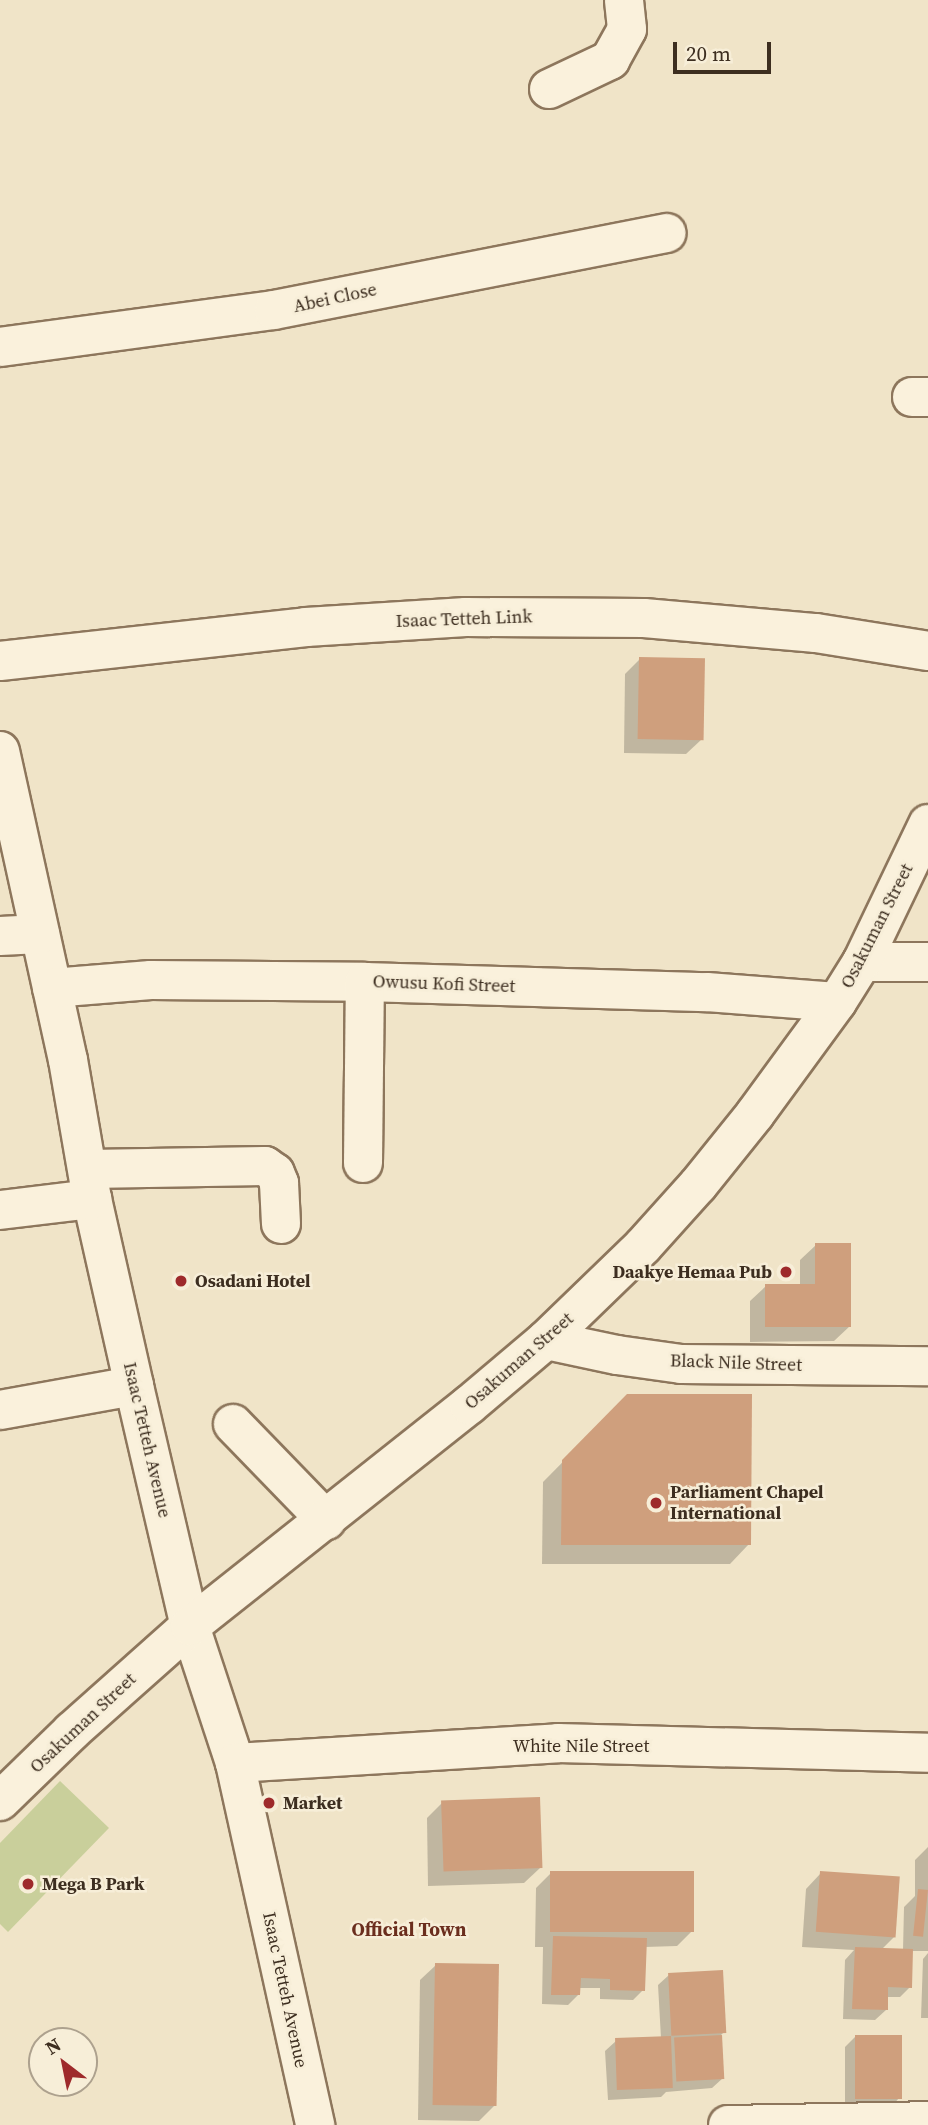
<!DOCTYPE html>
<style>
body{margin:0}
#map{position:relative;width:928px;height:2125px;overflow:hidden;background:#f0e4c8;font-family:"Source Serif 4",serif}
div>[style]{position:absolute}
.green>*{inset:0;background:#c9cf9b}
.shadow>*{inset:0;background:#0003}
.building>*{inset:0;background:#cf9f7d;transform-origin:0 0}
.roads{filter:drop-shadow(2px 0 #8d765c) drop-shadow(-2px 0 #8d765c) drop-shadow(0 2px #8d765c) drop-shadow(0 -2px #8d765c)}
.minor>*{height:38px;margin:-19px;padding:0 19px;transform-origin:19px;border-radius:19px;background:#faf1dc}
.dots>*{width:19px;height:19px;translate:-50% -50%;box-sizing:border-box;border:4px solid #f7eed8;border-radius:50%}
span{translate:-50% -50%;white-space:nowrap;text-align:center;line-height:1.15;-webkit-text-stroke:5px #f7eed8;paint-order:stroke}
.street-label{font-size:18px;color:#3d2e20}
.poi-label{font-size:18px;color:#3d2e20;font-weight:700}
.right{translate:-100% -50%;text-align:right}
.left{translate:0 -50%;text-align:left}
.neighbourhood-label{font-size:19px;color:#6b2e1e;font-weight:700}
.north{position:absolute;left:28px;top:2027px;width:70px;height:70px;box-sizing:border-box;background:#f7eed8;border:2px solid #ada18e;border-radius:50%;rotate:328deg;font-size:19px;font-weight:700;line-height:28px;text-align:center;color:#3d2e20}
.north::after{content:'';display:block;margin:auto;width:24px;height:32px;background:#9e2a2b;clip-path:polygon(50% 0,100% 100%,50% 72%,0 100%)}
.scale{position:absolute;left:673px;top:42px;width:98px;height:32px;box-sizing:border-box;border:4px solid #3d2e20;border-top:0;padding-left:9px;font-size:21px;line-height:24px;white-space:nowrap;color:#3d2e20;-webkit-text-stroke:5px #f7eed8;paint-order:stroke}
</style>
<div id="map">
<div class="green">
<i style="clip-path:polygon(60px 1781px,109px 1828px,8px 1932px,0 1924px,0 1843px)"></i>
</div>
<div class="shadow">
<i style="clip-path:polygon(640px 659px,702px 739px,686px 754px,624px 753px,625px 674px)"></i>
<i style="clip-path:polygon(816px 1245px,850px 1326px,834px 1341px,750px 1342px,750px 1301px,766px 1286px,800px 1285px,800px 1260px)"></i>
<i style="clip-path:polygon(628px 1396px,749px 1544px,730px 1564px,542px 1564px,543px 1482px)"></i>
<i style="clip-path:polygon(442px 1803px,540px 1868px,524px 1883px,428px 1886px,427px 1818px)"></i>
<i style="clip-path:polygon(928px 1847px,928px 1951px,911px 1951px,910px 1987px,900px 1997px,886px 1997px,886px 2010px,875px 2020px,843px 2019px,845px 1960px,854px 1950px,802px 1947px,806px 1889px,821px 1873px,895px 1936px,881px 1950px,903px 1950px,904px 1907px,915px 1896px,915px 1860px)"></i>
<i style="clip-path:polygon(551px 1873px,692px 1931px,677px 1946px,645px 1947px,643px 1990px,633px 2000px,600px 1999px,600px 1988px,579px 1988px,579px 1994px,568px 2005px,542px 2004px,543px 1947px,535px 1947px,536px 1888px)"></i>
<i style="clip-path:polygon(928px 1953px,928px 2018px,921px 2018px,923px 1959px)"></i>
<i style="clip-path:polygon(436px 1965px,495px 2105px,479px 2121px,418px 2120px,420px 1980px)"></i>
<i style="clip-path:polygon(669px 1975px,724px 2032px,720px 2036px,723px 2078px,712px 2088px,666px 2092px,661px 2097px,608px 2100px,605px 2051px,616px 2041px,661px 2038px,658px 1985px)"></i>
<i style="clip-path:polygon(855px 2037px,900px 2097px,890px 2108px,845px 2108px,845px 2047px)"></i>
</div>
<div class="building">
<i style="left:639px;top:657px;width:66px;height:82px;rotate:1deg"></i>
<i style="clip-path:polygon(815px 1243px,851px 1243px,851px 1327px,765px 1327px,765px 1284px,815px 1284px)"></i>
<i style="clip-path:polygon(627px 1394px,752px 1394px,751px 1545px,561px 1545px,562px 1460px)"></i>
<i style="left:540px;top:1797px;width:71px;height:99px;rotate:88deg"></i>
<i style="left:550px;top:1871px;width:144px;height:61px"></i>
<i style="left:820px;top:1871px;width:80px;height:61px;rotate:4deg"></i>
<i style="left:918px;top:1889px;width:10px;height:47px;rotate:6deg"></i>
<i style="clip-path:polygon(553px 1936px,647px 1938px,645px 1991px,610px 1990px,610px 1979px,581px 1978px,580px 1995px,551px 1995px)"></i>
<i style="clip-path:polygon(855px 1947px,913px 1949px,912px 1988px,888px 1987px,888px 2010px,852px 2009px)"></i>
<i style="left:435px;top:1963px;width:64px;height:142px;rotate:1deg"></i>
<i style="left:723px;top:1970px;width:63px;height:55px;rotate:87deg"></i>
<i style="left:722px;top:2035px;width:44px;height:48px;rotate:87deg"></i>
<i style="left:855px;top:2035px;width:47px;height:64px"></i>
<i style="left:671px;top:2036px;width:52px;height:56px;rotate:88deg"></i>
</div>
<div class="roads">
<div class="minor">
<i style="left:549px;top:89px;width:68px;rotate:-25.4deg"></i>
<i style="left:610px;top:60px;width:35px;rotate:-61deg"></i>
<i style="left:627px;top:29px;width:29px;rotate:-96deg"></i>
<i style="left:0;top:347px;width:276px;rotate:-7.7deg"></i>
<i style="left:274px;top:310px;width:400px;rotate:-11.1deg"></i>
<i style="left:912px;top:397px;width:16px"></i>
<i style="left:0;top:661px;width:308px;rotate:-6.3deg"></i>
<i style="left:306px;top:627px;width:160px;rotate:-3.6deg"></i>
<i style="left:466px;top:617px;width:178px;rotate:0.3deg"></i>
<i style="left:644px;top:618px;width:173px;rotate:5deg"></i>
<i style="left:816px;top:633px;width:113px;rotate:9.1deg"></i>
<i style="left:0;top:751px;width:316px;rotate:77.6deg"></i>
<i style="left:68px;top:1060px;width:141px;rotate:80.2deg"></i>
<i style="left:92px;top:1199px;width:192px;rotate:77.3deg"></i>
<i style="left:134px;top:1386px;width:246px;rotate:76.9deg"></i>
<i style="left:190px;top:1626px;width:144px;rotate:71.8deg"></i>
<i style="left:235px;top:1763px;width:371px;rotate:77.5deg"></i>
<i style="left:0;top:936px;width:40px;rotate:-2.9deg"></i>
<i style="left:862px;top:962px;width:66px"></i>
<i style="left:52px;top:988px;width:99px;rotate:-4.6deg"></i>
<i style="left:151px;top:980px;width:214px;rotate:0.5deg"></i>
<i style="left:365px;top:982px;width:342px;rotate:1.7deg"></i>
<i style="left:707px;top:992px;width:130px;rotate:4.4deg"></i>
<i style="left:363px;top:1163px;width:181px;rotate:-89.4deg"></i>
<i style="left:89px;top:1169px;width:176px;rotate:-1deg"></i>
<i style="left:265px;top:1166px;width:12px;rotate:35deg"></i>
<i style="left:275px;top:1173px;width:11px;rotate:68deg"></i>
<i style="left:279px;top:1183px;width:41px;rotate:87.2deg"></i>
<i style="left:0;top:1210px;width:93px;rotate:-6.8deg"></i>
<i style="left:546px;top:1340px;width:73px;rotate:11.9deg"></i>
<i style="left:617px;top:1355px;width:65px;rotate:8deg"></i>
<i style="left:681px;top:1364px;width:247px;rotate:0.5deg"></i>
<i style="left:0;top:1410px;width:136px;rotate:-10.2deg"></i>
<i style="left:233px;top:1424px;width:134px;rotate:45.9deg"></i>
<i style="left:235px;top:1763px;width:324px;rotate:-3.5deg"></i>
<i style="left:558px;top:1743px;width:370px;rotate:1.5deg"></i>
<i style="left:0;top:1801px;width:100px;rotate:-44.2deg"></i>
<i style="left:72px;top:1731px;width:158px;rotate:-41.7deg"></i>
<i style="left:190px;top:1626px;width:356px;rotate:-38.4deg"></i>
<i style="left:469px;top:1405px;width:101px;rotate:-40.2deg"></i>
<i style="left:546px;top:1340px;width:135px;rotate:-44.1deg"></i>
<i style="left:643px;top:1246px;width:82px;rotate:-48deg"></i>
<i style="left:698px;top:1185px;width:91px;rotate:-51.2deg"></i>
<i style="left:755px;top:1114px;width:139px;rotate:-53.8deg"></i>
<i style="left:837px;top:1002px;width:47px;rotate:-58deg"></i>
<i style="left:862px;top:962px;width:153px;rotate:-64.4deg"></i>
<i style="left:728px;top:2125px;width:200px;rotate:-1.1deg"></i>
</div>
</div>
<div class="dots">
<i style="left:786px;top:1272px;background:#9e2a2b"></i>
<i style="left:181px;top:1281px;background:#9e2a2b"></i>
<i style="left:656px;top:1503px;background:#9e2a2b"></i>
<i style="left:269px;top:1803px;background:#9e2a2b"></i>
<i style="left:28px;top:1884px;background:#9e2a2b"></i>
</div>
<div class="street-label">
<span style="left:335px;top:298px;rotate:-12deg">Abei Close</span>
<span style="left:464px;top:619px;rotate:-2deg">Isaac Tetteh Link</span>
<span style="left:877px;top:926px;rotate:-63deg">Osakuman Street</span>
<span style="left:444px;top:984px;rotate:2deg">Owusu Kofi Street</span>
<span style="left:519px;top:1361px;rotate:-41deg">Osakuman Street</span>
<span style="left:736px;top:1363px;rotate:2deg">Black Nile Street</span>
<span style="left:147px;top:1440px;rotate:77deg">Isaac Tetteh Avenue</span>
<span style="left:83px;top:1723px;rotate:-43deg">Osakuman Street</span>
<span style="left:581px;top:1746px">White Nile Street</span>
<span style="left:285px;top:1990px;rotate:78deg">Isaac Tetteh Avenue</span>
</div>
<div class="poi-label">
<span class="right" style="left:772px;top:1272px">Daakye Hemaa Pub</span>
<span class="left" style="left:195px;top:1281px">Osadani Hotel</span>
<span class="left" style="left:670px;top:1503px">Parliament Chapel<br>International</span>
<span class="left" style="left:283px;top:1803px">Market</span>
<span class="left" style="left:42px;top:1884px">Mega B Park</span>
</div>
<div class="neighbourhood-label">
<span style="left:409px;top:1930px">Official Town</span>
</div>
<div class="north">N</div>
<div class="scale">20 m</div>
</div>
